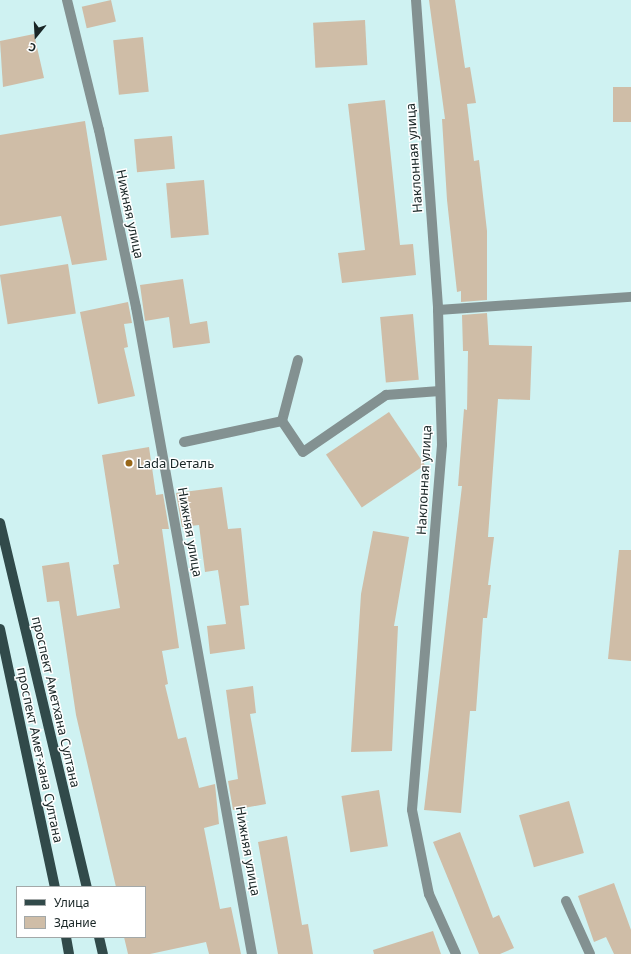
<!DOCTYPE html>
<meta charset="utf-8">
<style>
body{margin:0}
#map{position:relative;width:631px;height:954px;overflow:hidden;background:#cff2f2;font-family:"Noto Sans",sans-serif}
div>[style]{position:absolute}
.building>*{inset:0;background:#cfbda7;transform-origin:0 0}
.minor>*{height:10px;margin:-5px;padding:0 5px;transform-origin:5px;border-radius:5px;background:#839191}
.primary>*{height:10px;margin:-5px;padding:0 5px;transform-origin:5px;border-radius:5px;background:#314a4a}
.dots>*{width:11px;height:11px;translate:-50% -50%;box-sizing:border-box;border:2px solid #fff;border-radius:50%}
span{translate:-50% -50%;white-space:nowrap;text-align:center;line-height:1.15;-webkit-text-stroke:3px #fff;paint-order:stroke}
.street-label{font-size:13px;color:#192626}
.poi-label{font-size:13px;color:#192626}
.left{translate:0 -50%;text-align:left}
.legend{position:absolute;left:16px;top:886px;width:130px;height:52px;box-sizing:border-box;background:#fff;border:1px solid #a3a8a8;margin:0;padding:5px 7px;list-style:none;font-size:12px;color:#192626}
.legend li{display:flex;align-items:center;gap:8px;height:20px}
.legend b{width:20px;border:1px solid #a3a8a8}
.north{position:absolute;left:16px;top:16px;width:40px;height:40px;-webkit-text-stroke:3px #fff;paint-order:stroke;rotate:198deg;font-size:11px;font-weight:700;line-height:16px;text-align:center;color:#192626}
.north::after{content:'';display:block;margin:auto;width:14px;height:18px;background:#192626;clip-path:polygon(50% 0,100% 100%,50% 72%,0 100%)}
</style>
<div id="map">
<div class="building">
<i style="left:111px;top:0;width:22px;height:30px;rotate:77deg"></i>
<i style="clip-path:polygon(429px 0,455px 0,465px 68px,470px 67px,476px 103px,467px 104px,474px 161px,479px 160px,487px 231px,487px 300px,461px 302px,461px 291px,457px 292px,447px 200px,442px 119px,445px 119px)"></i>
<i style="left:365px;top:20px;width:45px;height:52px;rotate:87deg"></i>
<i style="clip-path:polygon(34px 34px,44px 78px,3px 87px,0 41px)"></i>
<i style="left:143px;top:37px;width:55px;height:30px;rotate:84deg"></i>
<i style="left:613px;top:87px;width:18px;height:35px"></i>
<i style="clip-path:polygon(385px 100px,400px 245px,413px 244px,416px 275px,342px 283px,338px 253px,365px 250px,348px 104px)"></i>
<i style="clip-path:polygon(85px 121px,107px 260px,72px 265px,61px 216px,0 226px,0 135px)"></i>
<i style="left:172px;top:136px;width:33px;height:38px;rotate:85deg"></i>
<i style="left:204px;top:180px;width:55px;height:38px;rotate:85deg"></i>
<i style="left:68px;top:264px;width:50px;height:69px;rotate:81deg"></i>
<i style="clip-path:polygon(183px 279px,190px 324px,207px 321px,210px 343px,173px 348px,169px 317px,145px 321px,140px 285px)"></i>
<i style="clip-path:polygon(128px 302px,132px 323px,124px 324px,128px 347px,124px 348px,135px 396px,98px 404px,80px 312px)"></i>
<i style="clip-path:polygon(487px 313px,489px 345px,532px 346px,530px 400px,498px 399px,488px 537px,494px 537px,488px 585px,491px 585px,487px 618px,483px 618px,476px 711px,470px 711px,461px 813px,424px 810px,462px 486px,458px 486px,464px 409px,467px 410px,468px 351px,463px 351px,462px 315px)"></i>
<i style="left:413px;top:314px;width:66px;height:33px;rotate:85deg"></i>
<i style="left:389px;top:412px;width:64px;height:76px;rotate:56deg"></i>
<i style="clip-path:polygon(149px 447px,156px 495px,163px 494px,169px 529px,162px 529px,179px 648px,162px 651px,168px 684px,165px 685px,178px 739px,186px 737px,199px 788px,215px 784px,219px 824px,204px 828px,220px 909px,231px 907px,241px 954px,209px 954px,206px 942px,150px 954px,128px 954px,124px 937px,145px 937px,145px 887px,116px 887px,76px 715px,59px 601px,47px 602px,42px 566px,69px 562px,77px 616px,120px 608px,113px 565px,119px 564px,102px 455px)"></i>
<i style="clip-path:polygon(222px 487px,228px 529px,241px 528px,249px 605px,240px 606px,245px 649px,210px 654px,207px 626px,226px 624px,218px 570px,205px 572px,199px 525px,182px 527px,176px 493px)"></i>
<i style="clip-path:polygon(373px 531px,409px 537px,394px 626px,398px 626px,392px 751px,351px 752px,361px 594px)"></i>
<i style="clip-path:polygon(619px 550px,631px 550px,631px 661px,608px 659px)"></i>
<i style="clip-path:polygon(253px 686px,256px 713px,250px 714px,266px 804px,233px 810px,228px 781px,238px 779px,226px 690px)"></i>
<i style="left:379px;top:790px;width:57px;height:38px;rotate:81deg"></i>
<i style="left:569px;top:801px;width:54px;height:52px;rotate:74deg"></i>
<i style="clip-path:polygon(460px 832px,493px 918px,499px 915px,514px 948px,500px 954px,479px 954px,433px 842px)"></i>
<i style="clip-path:polygon(287px 836px,302px 925px,308px 924px,313px 954px,278px 954px,258px 842px)"></i>
<i style="clip-path:polygon(614px 883px,631px 930px,631px 954px,614px 954px,606px 937px,594px 942px,578px 896px)"></i>
<i style="clip-path:polygon(433px 931px,441px 954px,374px 954px,373px 950px)"></i>
</div>
<div class="minor">
<i style="left:67px;top:0;width:134px;rotate:76.2deg"></i>
<i style="left:99px;top:130px;width:181px;rotate:78.2deg"></i>
<i style="left:136px;top:307px;width:657px;rotate:79.84deg"></i>
<i style="left:416px;top:0;width:311px;rotate:85.9deg"></i>
<i style="left:438px;top:310px;width:135px;rotate:88.3deg"></i>
<i style="left:442px;top:445px;width:366px;rotate:94.7deg"></i>
<i style="left:412px;top:810px;width:86px;rotate:78.6deg"></i>
<i style="left:429px;top:894px;width:66px;rotate:65.8deg"></i>
<i style="left:438px;top:310px;width:193px;rotate:-3.9deg"></i>
<i style="left:298px;top:360px;width:63px;rotate:104.7deg"></i>
<i style="left:282px;top:421px;width:37px;rotate:56deg"></i>
<i style="left:303px;top:452px;width:101px;rotate:-34.5deg"></i>
<i style="left:386px;top:395px;width:54px;rotate:-4.2deg"></i>
<i style="left:184px;top:442px;width:100px;rotate:-12.1deg"></i>
<i style="left:566px;top:901px;width:58px;rotate:65.6deg"></i>
</div>
<div class="primary">
<i style="left:0;top:523px;width:374px;rotate:76.6deg"></i>
<i style="left:0;top:629px;width:264px;rotate:78deg"></i>
<i style="left:66px;top:937px;width:17px;rotate:80deg"></i>
<i style="left:99px;top:937px;width:17px;rotate:77deg"></i>
</div>
<div class="dots">
<i style="left:129px;top:463px;background:#986719"></i>
</div>
<div class="street-label">
<span style="left:414px;top:158px;rotate:-94deg">Наклонная улица</span>
<span style="left:130px;top:214px;rotate:78deg">Нижняя улица</span>
<span style="left:424px;top:480px;rotate:-87deg">Наклонная улица</span>
<span style="left:190px;top:532px;rotate:80deg">Нижняя улица</span>
<span style="left:56px;top:702px;rotate:77deg">проспект Аметхана Султана</span>
<span style="left:40px;top:755px;rotate:78deg">проспект Амет-хана Султана</span>
<span style="left:248px;top:851px;rotate:80deg">Нижняя улица</span>
</div>
<div class="poi-label">
<span class="left" style="left:137px;top:463px">Lada Dеталь</span>
</div>
<ul class="legend">
<li><b style="height:5px;background:#314a4a"></b>Улица</li>
<li><b style="height:11px;background:#cfbda7"></b>Здание</li>
</ul>
<div class="north">С</div>
</div>
